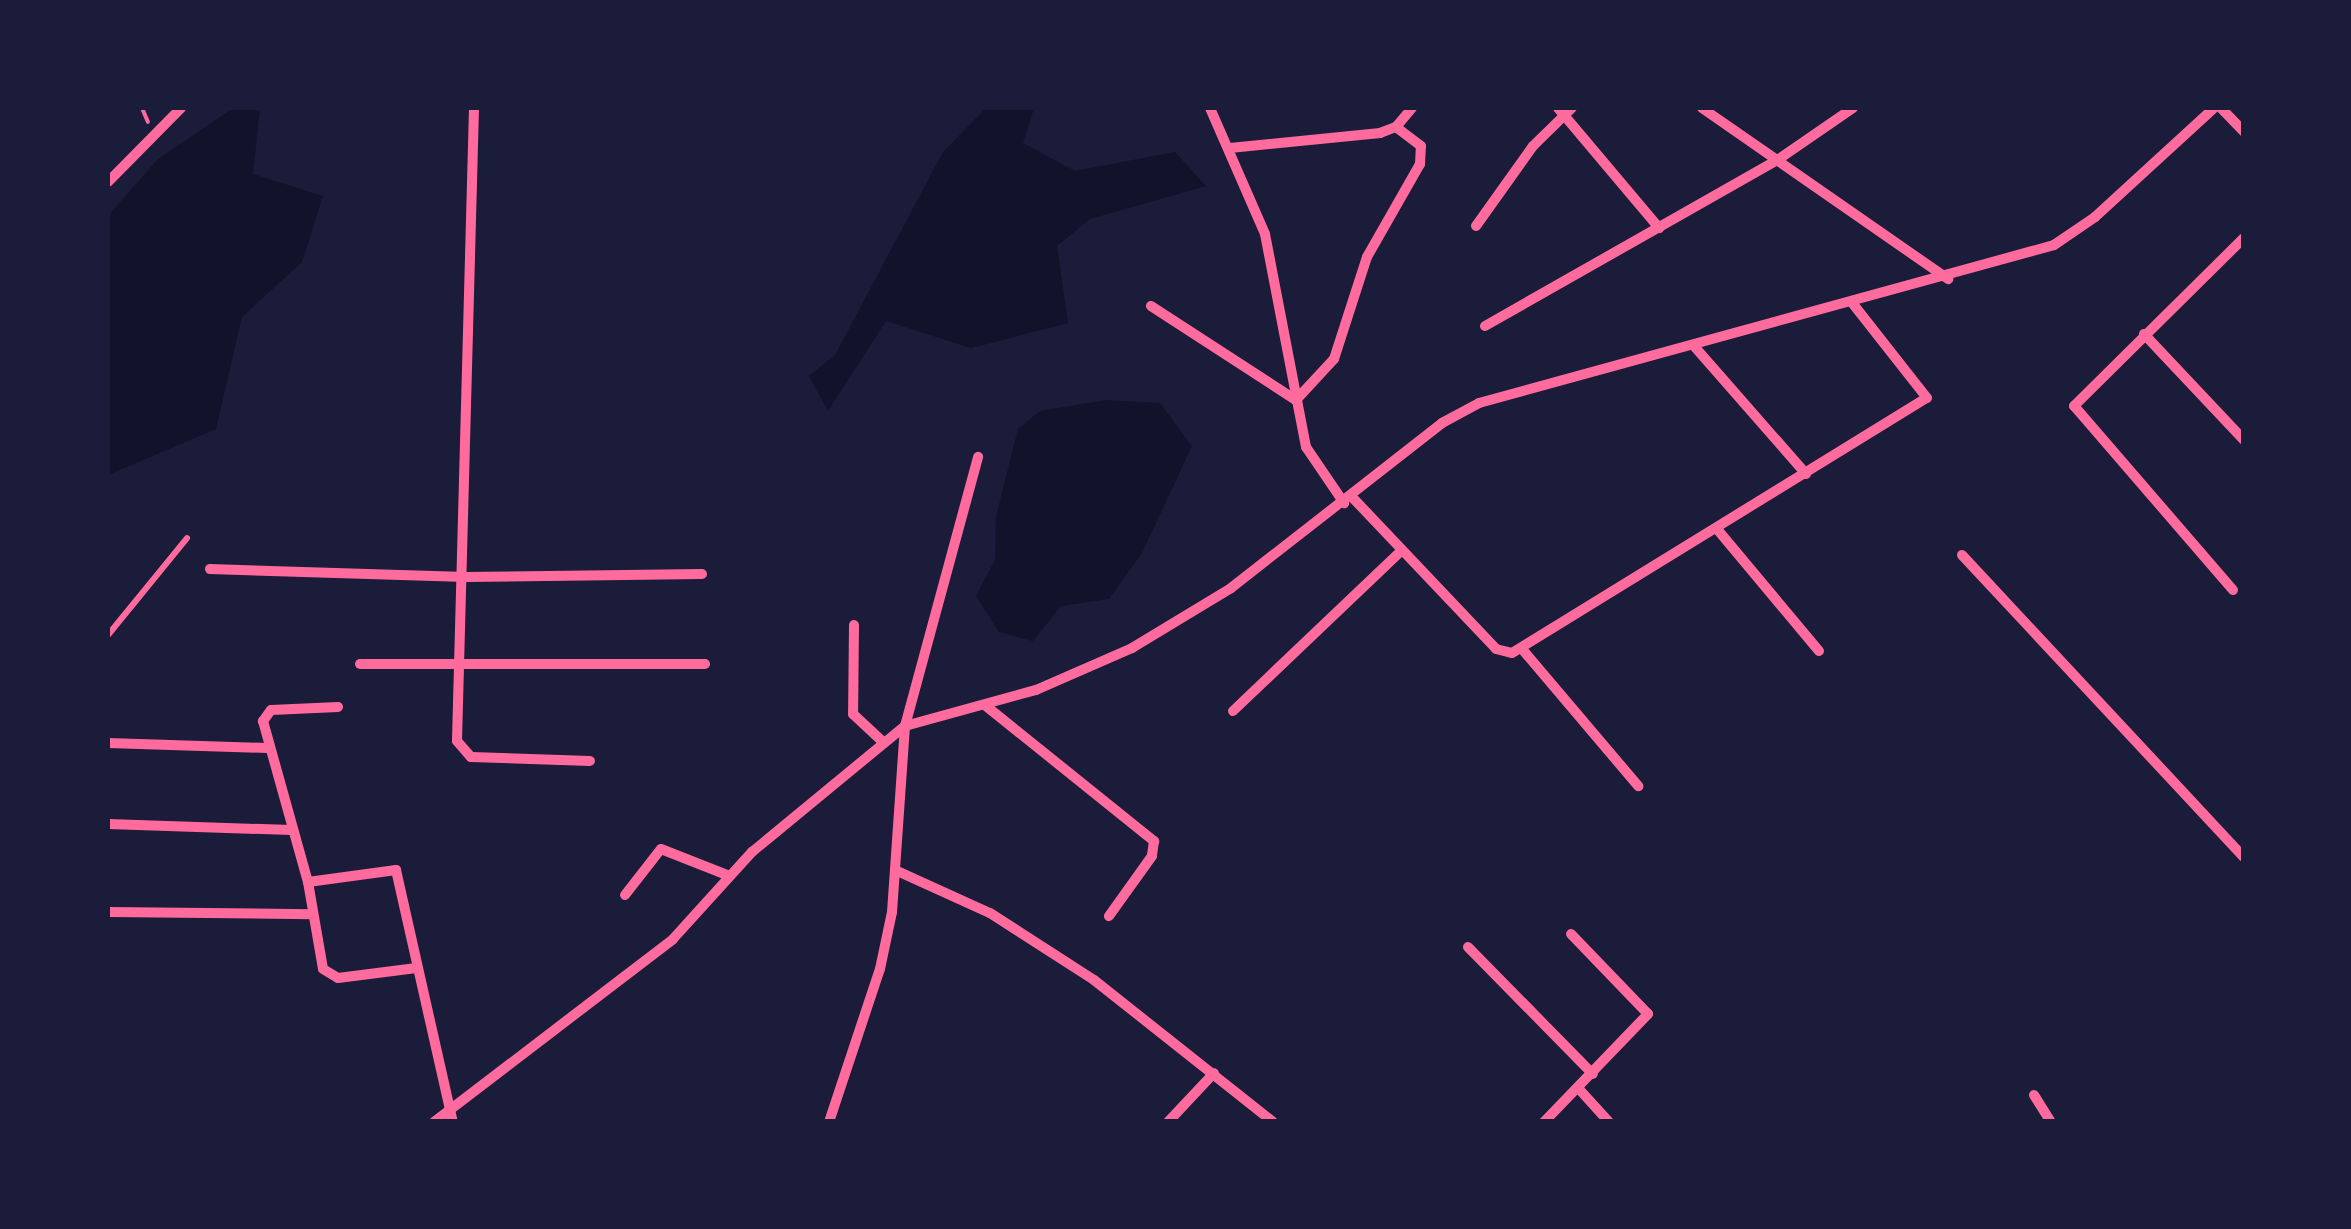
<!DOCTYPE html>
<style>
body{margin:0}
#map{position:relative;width:2351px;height:1229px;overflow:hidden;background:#1b1b3a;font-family:"IBM Plex Sans",sans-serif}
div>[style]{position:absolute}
.water>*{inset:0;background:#12122b}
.path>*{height:4px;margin:-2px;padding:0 2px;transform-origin:2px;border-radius:2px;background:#ff6b9d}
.service>*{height:6px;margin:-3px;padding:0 3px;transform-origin:3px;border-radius:3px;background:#ff6b9d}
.minor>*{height:10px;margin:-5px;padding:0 5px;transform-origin:5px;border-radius:5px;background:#ff6b9d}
span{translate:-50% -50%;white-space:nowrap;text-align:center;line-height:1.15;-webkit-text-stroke:9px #1b1b3a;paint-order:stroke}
.frame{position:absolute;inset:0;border:110px solid #1b1b3a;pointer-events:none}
</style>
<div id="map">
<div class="water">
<i style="clip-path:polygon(233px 108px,260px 108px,253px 174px,323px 196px,302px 262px,242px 317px,216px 429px,108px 475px,108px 216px,157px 160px)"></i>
<i style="clip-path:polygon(986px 108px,1034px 108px,1023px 143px,1075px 171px,1175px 152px,1206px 186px,1090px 219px,1057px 246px,1068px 323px,971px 348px,886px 321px,828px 411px,809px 376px,835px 355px,943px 152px)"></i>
<i style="clip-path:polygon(1107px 400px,1160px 403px,1192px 446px,1142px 553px,1109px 599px,1061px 606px,1033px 641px,999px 632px,976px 596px,995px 560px,996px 517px,1018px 429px,1040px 411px)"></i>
</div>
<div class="path">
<i style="left:142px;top:108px;width:15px;rotate:67deg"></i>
</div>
<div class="service">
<i style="left:108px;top:635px;width:125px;rotate:-50.8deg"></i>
</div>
<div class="minor">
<i style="left:474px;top:108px;width:633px;rotate:91.54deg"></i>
<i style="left:457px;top:741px;width:21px;rotate:49deg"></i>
<i style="left:471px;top:757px;width:119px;rotate:1.9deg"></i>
<i style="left:1210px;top:108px;width:137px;rotate:66.4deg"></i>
<i style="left:1265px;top:234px;width:217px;rotate:79.1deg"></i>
<i style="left:1306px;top:447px;width:68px;rotate:55.8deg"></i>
<i style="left:1558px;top:108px;width:157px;rotate:49.9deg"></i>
<i style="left:1702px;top:108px;width:300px;rotate:34.8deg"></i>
<i style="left:2221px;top:108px;width:33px;rotate:46deg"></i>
<i style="left:1230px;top:148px;width:151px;rotate:-5.7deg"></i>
<i style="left:1380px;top:133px;width:17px;rotate:-21deg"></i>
<i style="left:1396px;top:127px;width:25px;rotate:-50deg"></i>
<i style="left:108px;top:182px;width:104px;rotate:-45.4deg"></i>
<i style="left:1476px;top:226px;width:98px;rotate:-54.5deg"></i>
<i style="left:1533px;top:146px;width:54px;rotate:-44.3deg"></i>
<i style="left:1151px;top:306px;width:173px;rotate:33deg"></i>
<i style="left:1296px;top:400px;width:56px;rotate:-47.2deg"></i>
<i style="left:1334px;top:359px;width:107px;rotate:-72.1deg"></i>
<i style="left:1367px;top:257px;width:107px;rotate:-60.3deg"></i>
<i style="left:1420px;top:164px;width:18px;rotate:-87deg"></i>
<i style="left:1421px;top:146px;width:31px;rotate:-143deg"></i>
<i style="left:1485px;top:326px;width:338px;rotate:-29.6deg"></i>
<i style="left:1779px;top:159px;width:90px;rotate:-34.6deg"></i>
<i style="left:2144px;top:334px;width:146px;rotate:46.7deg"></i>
<i style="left:1694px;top:346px;width:170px;rotate:48.8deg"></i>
<i style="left:1352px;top:497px;width:209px;rotate:46.5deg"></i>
<i style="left:1496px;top:649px;width:16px;rotate:14deg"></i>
<i style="left:1512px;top:653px;width:487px;rotate:-31.6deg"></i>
<i style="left:1927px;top:398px;width:120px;rotate:-128.2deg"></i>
<i style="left:1717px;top:529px;width:159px;rotate:50.1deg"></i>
<i style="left:1962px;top:555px;width:413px;rotate:47deg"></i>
<i style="left:210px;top:569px;width:256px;rotate:1.8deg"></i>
<i style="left:466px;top:577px;width:236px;rotate:-0.7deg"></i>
<i style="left:2233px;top:590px;width:243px;rotate:-130.8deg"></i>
<i style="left:2074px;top:406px;width:239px;rotate:-44.7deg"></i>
<i style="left:854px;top:625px;width:89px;rotate:90.6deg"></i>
<i style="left:853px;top:714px;width:40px;rotate:43deg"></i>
<i style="left:1522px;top:649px;width:180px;rotate:49.7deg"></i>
<i style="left:360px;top:664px;width:345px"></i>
<i style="left:986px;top:706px;width:216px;rotate:38.8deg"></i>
<i style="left:1154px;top:841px;width:15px;rotate:98deg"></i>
<i style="left:1152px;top:856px;width:74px;rotate:125.6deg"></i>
<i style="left:338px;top:707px;width:67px;rotate:177.4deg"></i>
<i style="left:271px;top:710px;width:14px;rotate:126deg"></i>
<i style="left:263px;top:721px;width:167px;rotate:74.4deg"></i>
<i style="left:308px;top:882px;width:88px;rotate:80.2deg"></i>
<i style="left:323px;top:969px;width:17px;rotate:31deg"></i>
<i style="left:338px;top:978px;width:79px;rotate:-7.3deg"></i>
<i style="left:1233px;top:711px;width:233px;rotate:-43.6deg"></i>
<i style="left:108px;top:743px;width:159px;rotate:1.8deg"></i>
<i style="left:108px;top:824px;width:184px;rotate:1.9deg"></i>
<i style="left:895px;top:870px;width:104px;rotate:24.4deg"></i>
<i style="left:990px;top:913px;width:124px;rotate:32.8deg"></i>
<i style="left:1094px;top:980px;width:228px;rotate:38.4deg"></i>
<i style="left:308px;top:882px;width:89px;rotate:-7.8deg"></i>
<i style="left:396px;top:870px;width:258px;rotate:77.3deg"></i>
<i style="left:625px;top:895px;width:58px;rotate:-52deg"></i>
<i style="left:661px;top:849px;width:71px;rotate:21.5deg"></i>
<i style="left:108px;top:912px;width:204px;rotate:0.6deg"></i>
<i style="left:1468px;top:947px;width:178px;rotate:45.5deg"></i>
<i style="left:1579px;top:1089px;width:45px;rotate:47.7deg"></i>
<i style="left:2034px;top:1095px;width:32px;rotate:58deg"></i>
<i style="left:434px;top:1122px;width:301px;rotate:-37.4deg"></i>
<i style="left:673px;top:939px;width:118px;rotate:-47.8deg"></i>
<i style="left:752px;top:852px;width:198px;rotate:-39.5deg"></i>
<i style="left:905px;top:726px;width:136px;rotate:-15.4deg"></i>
<i style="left:1036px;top:690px;width:105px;rotate:-23.6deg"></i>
<i style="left:1132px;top:648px;width:116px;rotate:-31.2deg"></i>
<i style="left:1231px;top:588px;width:268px;rotate:-38deg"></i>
<i style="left:1442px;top:423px;width:42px;rotate:-28.4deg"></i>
<i style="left:1479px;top:403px;width:596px;rotate:-15.36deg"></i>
<i style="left:2054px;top:245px;width:50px;rotate:-34.3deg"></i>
<i style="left:2095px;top:217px;width:161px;rotate:-42.5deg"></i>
<i style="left:829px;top:1122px;width:161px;rotate:-71.6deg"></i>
<i style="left:880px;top:969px;width:58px;rotate:-78.1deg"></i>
<i style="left:892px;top:912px;width:186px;rotate:-86deg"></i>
<i style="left:905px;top:726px;width:279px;rotate:-74.8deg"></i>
<i style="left:1168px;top:1122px;width:67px;rotate:-46.8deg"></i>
<i style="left:1544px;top:1122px;width:150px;rotate:-46.1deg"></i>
<i style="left:1648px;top:1014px;width:111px;rotate:-133.9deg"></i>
</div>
<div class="frame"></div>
</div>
